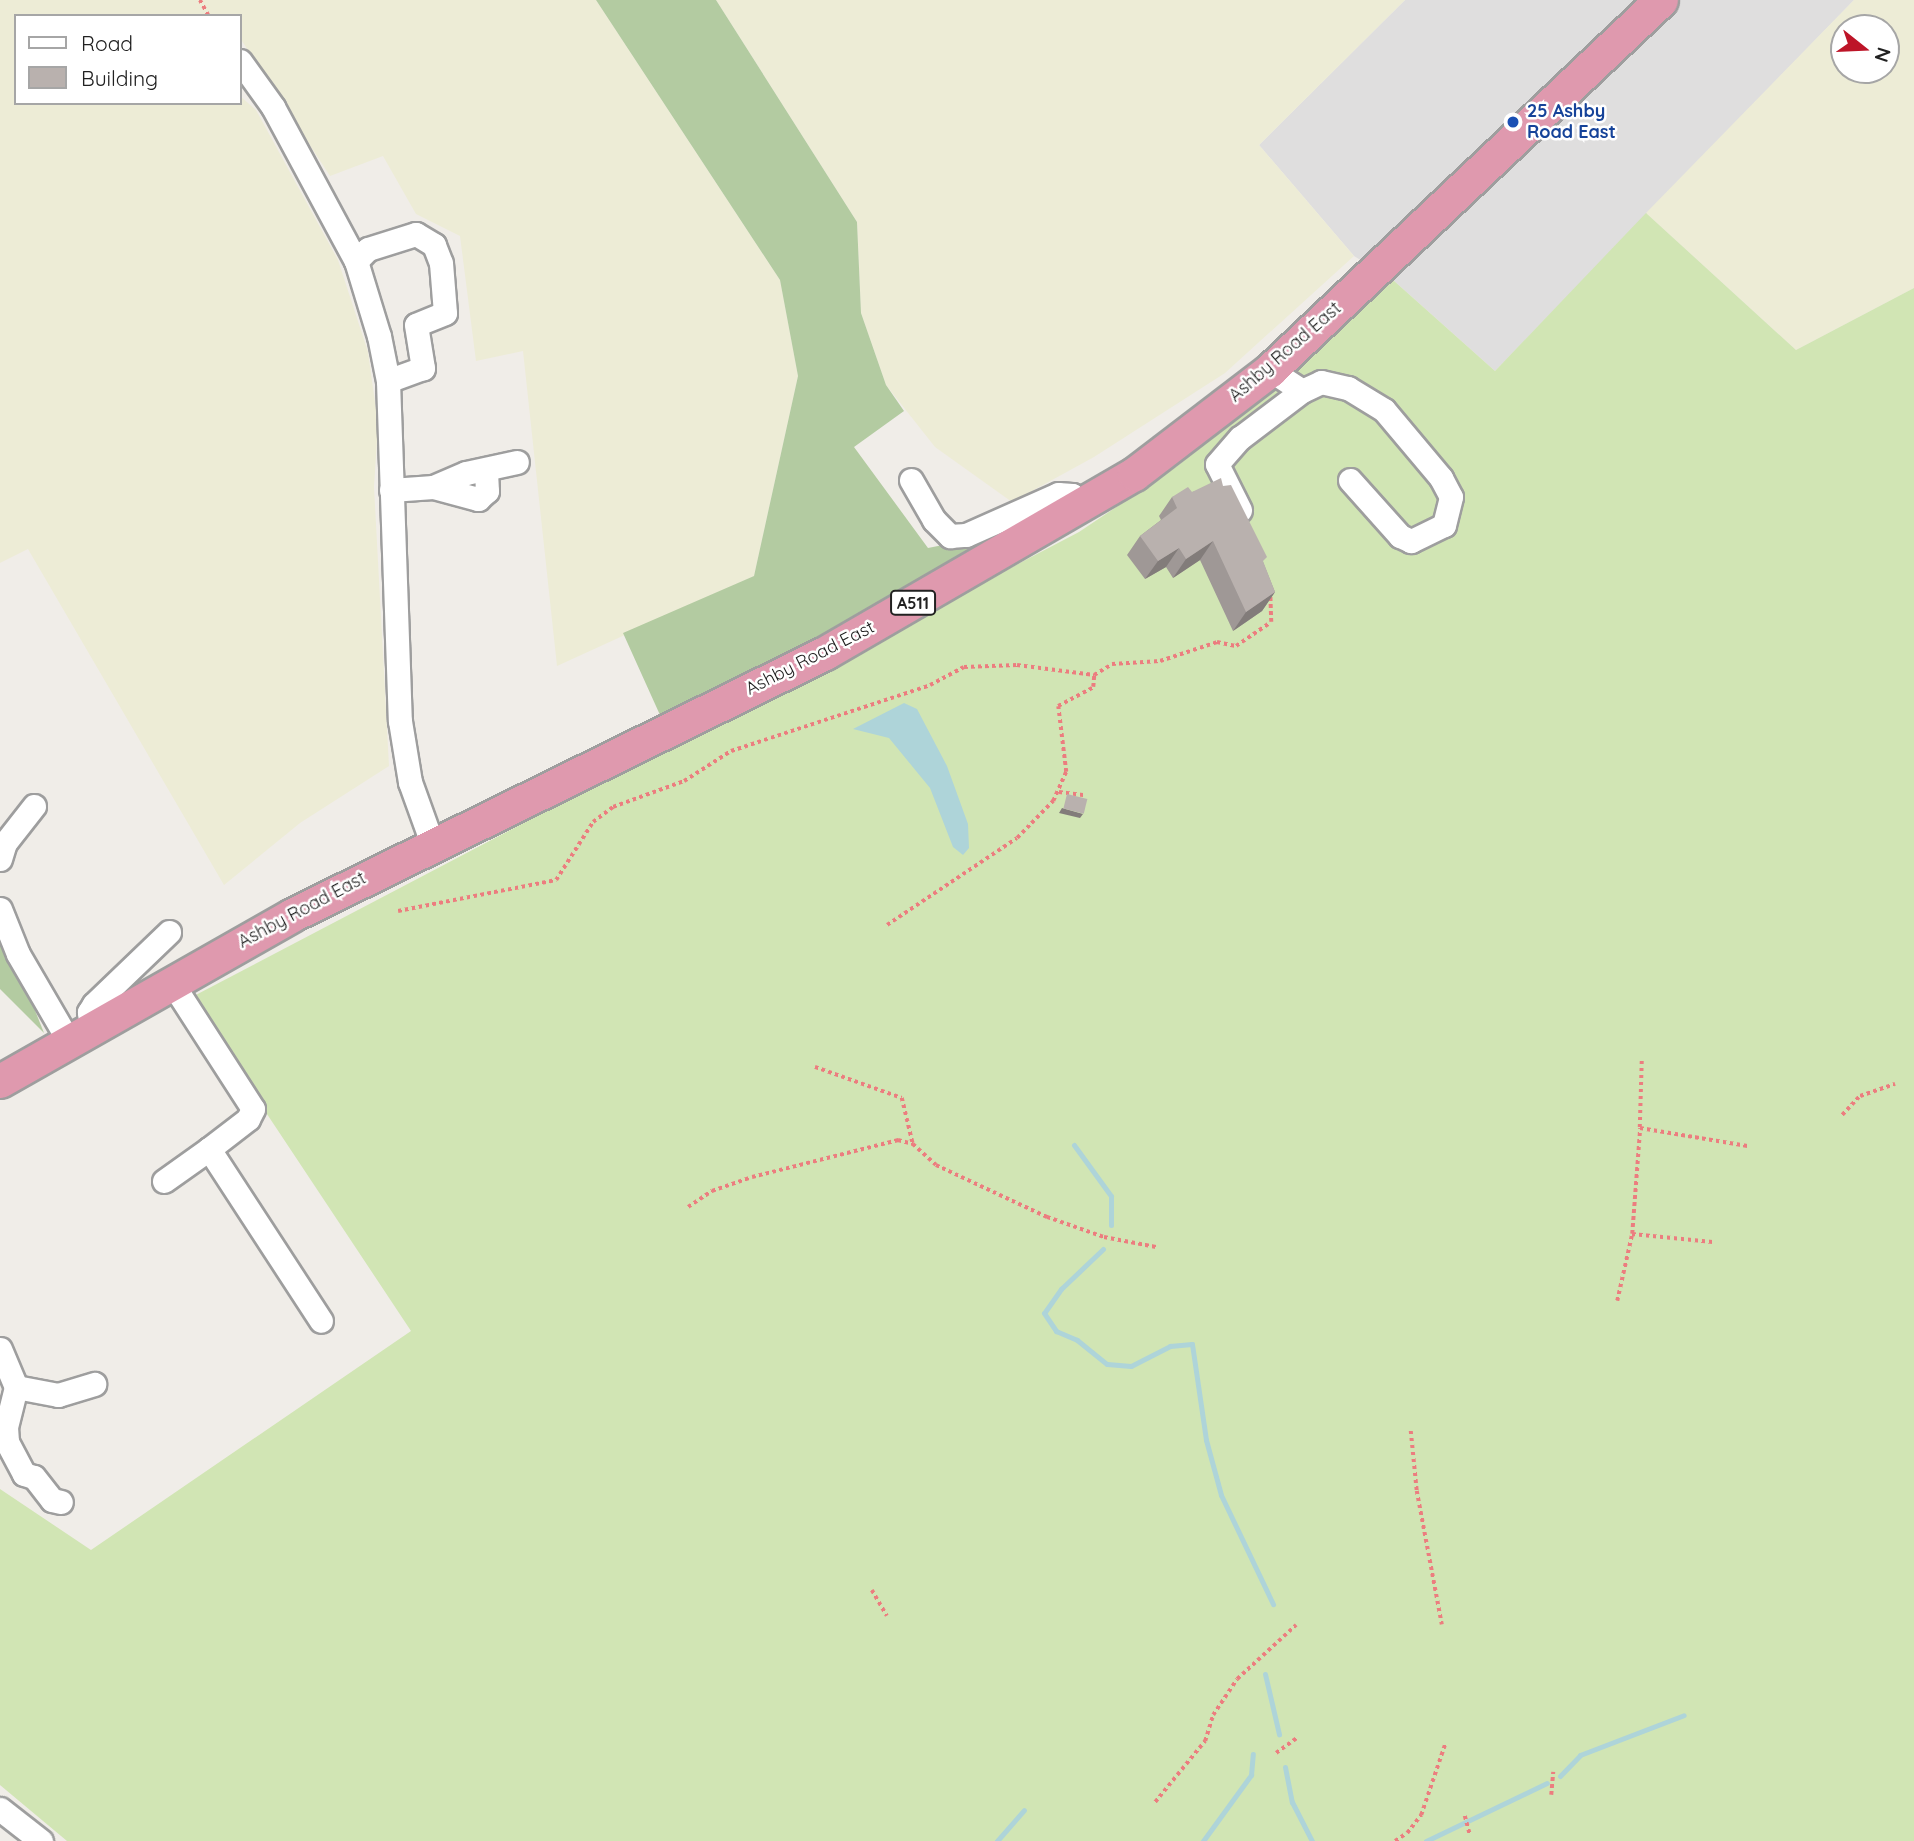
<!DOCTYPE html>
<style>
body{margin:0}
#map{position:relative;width:1914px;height:1841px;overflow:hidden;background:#f0ede8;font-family:Quicksand,sans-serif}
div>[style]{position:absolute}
.residential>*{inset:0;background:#dfdede}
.farmland>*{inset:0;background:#edecd6}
.grass>*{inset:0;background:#d1e5b4}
.forest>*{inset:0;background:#b3cba1}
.water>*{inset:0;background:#aed4d9}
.stream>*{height:5px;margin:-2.5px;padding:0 2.5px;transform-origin:2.5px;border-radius:2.5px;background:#aed4d9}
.path>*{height:3.5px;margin-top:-1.75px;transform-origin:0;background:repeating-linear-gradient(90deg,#ec7d7f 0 3.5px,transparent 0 7px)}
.roads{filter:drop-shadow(2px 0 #9e9e9e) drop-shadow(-2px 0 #9e9e9e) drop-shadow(0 2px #9e9e9e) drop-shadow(0 -2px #9e9e9e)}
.minor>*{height:23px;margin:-11.5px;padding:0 11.5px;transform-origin:11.5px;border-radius:11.5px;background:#fff}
.highway>*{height:33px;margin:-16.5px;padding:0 16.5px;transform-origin:16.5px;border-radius:16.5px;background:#df99ae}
.wall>*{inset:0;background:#9f9896}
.shaded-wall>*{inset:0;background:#827c7a}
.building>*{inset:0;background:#b9b1ae;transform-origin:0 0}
.dots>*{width:19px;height:19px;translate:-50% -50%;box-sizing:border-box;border:4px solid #fff;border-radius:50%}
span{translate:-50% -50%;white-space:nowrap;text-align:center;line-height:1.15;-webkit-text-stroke:5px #fff;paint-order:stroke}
.shield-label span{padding:2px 5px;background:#fff;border:2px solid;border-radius:5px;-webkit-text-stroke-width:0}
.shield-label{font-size:16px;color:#212121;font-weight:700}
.transit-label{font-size:18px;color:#164399;font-weight:700}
.left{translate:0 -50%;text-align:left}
.street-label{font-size:18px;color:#212121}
.legend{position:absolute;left:14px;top:14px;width:228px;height:91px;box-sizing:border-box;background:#fff;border:2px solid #a6a6a6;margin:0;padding:9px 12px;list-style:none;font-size:21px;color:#212121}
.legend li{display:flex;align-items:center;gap:14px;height:35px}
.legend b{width:35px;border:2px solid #a6a6a6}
.north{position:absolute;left:1830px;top:14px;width:70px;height:70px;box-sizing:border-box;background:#fff;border:2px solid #a6a6a6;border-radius:50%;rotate:108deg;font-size:19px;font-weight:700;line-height:28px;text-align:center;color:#212121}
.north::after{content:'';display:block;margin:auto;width:24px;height:32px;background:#bd1528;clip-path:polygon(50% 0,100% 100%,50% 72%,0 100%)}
</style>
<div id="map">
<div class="residential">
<i style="clip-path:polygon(1405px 0,1854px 0,1495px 371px,1393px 280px,1354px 256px,1259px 145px)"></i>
</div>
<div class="farmland">
<i style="clip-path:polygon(0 0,596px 0,780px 280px,798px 376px,754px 576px,557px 666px,523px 351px,476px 361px,460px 236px,416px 214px,383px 156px,330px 176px,240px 38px,240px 16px,16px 16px,16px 103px,240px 103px,240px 96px,256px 110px,338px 260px,368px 352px,378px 424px,374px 487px,389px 766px,300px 823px,224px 885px,28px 549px,0 563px)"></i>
<i style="clip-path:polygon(716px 0,1405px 0,1259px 145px,1354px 256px,1225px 373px,1094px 457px,1012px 502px,935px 447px,886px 385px,861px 313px,857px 222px)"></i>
<i style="clip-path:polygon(evenodd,1854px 0,1914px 0,1914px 288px,1796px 350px,1646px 213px,1854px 0,1844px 28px,1886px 28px,1886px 70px,1844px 70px,1844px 28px)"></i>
</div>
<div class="grass">
<i style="clip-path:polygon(1646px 213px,1796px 350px,1914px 288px,1914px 1841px,67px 1841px,0 1785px,0 1489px,91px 1550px,411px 1331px,190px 998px,1079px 532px,1176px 467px,1301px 366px,1393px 280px,1495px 371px)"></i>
</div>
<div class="forest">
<i style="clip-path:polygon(596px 0,716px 0,857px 222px,861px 313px,886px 385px,904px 411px,854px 447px,928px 548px,1023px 529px,845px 627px,660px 715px,623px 633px,754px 576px,798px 376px,780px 280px)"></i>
<i style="clip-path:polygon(0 922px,44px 1033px,0 989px)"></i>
</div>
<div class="water">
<i style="clip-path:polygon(904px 703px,917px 709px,947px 766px,968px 824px,969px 848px,963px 855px,953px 847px,930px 788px,889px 738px,853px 729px)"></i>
</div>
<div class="stream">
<i style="left:1074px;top:1145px;width:63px;rotate:54deg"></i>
<i style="left:1111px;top:1196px;width:29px;rotate:90deg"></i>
<i style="left:1103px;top:1249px;width:58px;rotate:136.4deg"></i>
<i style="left:1061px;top:1289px;width:29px;rotate:125deg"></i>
<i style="left:1044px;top:1313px;width:22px;rotate:56deg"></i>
<i style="left:1056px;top:1331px;width:23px;rotate:23deg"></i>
<i style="left:1077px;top:1340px;width:38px;rotate:39deg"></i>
<i style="left:1107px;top:1364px;width:24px;rotate:5deg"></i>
<i style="left:1131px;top:1366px;width:44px;rotate:-27.1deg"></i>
<i style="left:1170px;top:1346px;width:22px;rotate:-5deg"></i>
<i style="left:1192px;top:1344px;width:97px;rotate:81.7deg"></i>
<i style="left:1206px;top:1440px;width:57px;rotate:74.7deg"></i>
<i style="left:1221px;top:1495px;width:121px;rotate:64.5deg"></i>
<i style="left:1265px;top:1674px;width:62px;rotate:76.9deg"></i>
<i style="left:1285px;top:1767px;width:36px;rotate:79deg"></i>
<i style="left:1292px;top:1802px;width:44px;rotate:62.9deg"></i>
<i style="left:1560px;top:1776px;width:29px;rotate:-46deg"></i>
<i style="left:1580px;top:1755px;width:111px;rotate:-21deg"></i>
<i style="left:997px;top:1841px;width:41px;rotate:-48.9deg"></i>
<i style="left:1203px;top:1841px;width:82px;rotate:-54deg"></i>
<i style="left:1251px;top:1775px;width:21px;rotate:-85deg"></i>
<i style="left:1426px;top:1841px;width:134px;rotate:-25.6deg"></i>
</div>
<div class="path">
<i style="left:200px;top:0;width:18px;rotate:61deg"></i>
<i style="left:1059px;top:792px;width:26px;rotate:7deg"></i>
<i style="left:398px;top:911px;width:161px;rotate:-11.1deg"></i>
<i style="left:556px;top:880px;width:69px;rotate:-57.5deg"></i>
<i style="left:593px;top:822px;width:25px;rotate:-37deg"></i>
<i style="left:613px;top:807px;width:76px;rotate:-20.1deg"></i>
<i style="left:684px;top:781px;width:56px;rotate:-32.6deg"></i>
<i style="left:731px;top:751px;width:210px;rotate:-18.3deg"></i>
<i style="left:930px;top:685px;width:38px;rotate:-28deg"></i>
<i style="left:964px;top:667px;width:53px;rotate:-2.2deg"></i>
<i style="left:1017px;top:665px;width:78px;rotate:7.4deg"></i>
<i style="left:1094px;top:675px;width:21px;rotate:-31deg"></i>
<i style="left:1112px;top:664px;width:48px;rotate:-3.6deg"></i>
<i style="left:1160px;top:661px;width:60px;rotate:-18.4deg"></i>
<i style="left:1217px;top:642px;width:19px;rotate:12deg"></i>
<i style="left:1236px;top:646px;width:42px;rotate:-34.4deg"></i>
<i style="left:1271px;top:622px;width:26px;rotate:-92deg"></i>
<i style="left:887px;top:925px;width:156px;rotate:-33.8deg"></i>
<i style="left:1017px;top:838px;width:52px;rotate:-45.8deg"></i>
<i style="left:1053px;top:801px;width:32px;rotate:-66deg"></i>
<i style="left:1066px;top:772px;width:66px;rotate:-96.9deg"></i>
<i style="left:1058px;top:706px;width:40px;rotate:-28deg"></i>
<i style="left:1093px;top:687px;width:12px;rotate:-85deg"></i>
<i style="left:1642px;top:1061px;width:67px;rotate:91.7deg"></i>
<i style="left:1640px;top:1128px;width:109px;rotate:9.5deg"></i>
<i style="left:815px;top:1067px;width:92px;rotate:19.6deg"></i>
<i style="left:902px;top:1098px;width:47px;rotate:76.6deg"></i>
<i style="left:913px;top:1144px;width:31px;rotate:42deg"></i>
<i style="left:936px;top:1165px;width:123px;rotate:25.1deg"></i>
<i style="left:1047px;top:1217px;width:60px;rotate:19.3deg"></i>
<i style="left:1104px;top:1237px;width:53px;rotate:10.9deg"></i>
<i style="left:1842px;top:1115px;width:26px;rotate:-47deg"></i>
<i style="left:1860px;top:1096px;width:37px;rotate:-19deg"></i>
<i style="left:688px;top:1207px;width:29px;rotate:-34deg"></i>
<i style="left:712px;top:1191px;width:42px;rotate:-19.3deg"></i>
<i style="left:752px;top:1177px;width:151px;rotate:-14.2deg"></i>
<i style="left:898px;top:1140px;width:16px;rotate:15deg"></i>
<i style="left:1632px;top:1234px;width:106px;rotate:-85.7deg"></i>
<i style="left:1617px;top:1301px;width:69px;rotate:-77.4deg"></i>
<i style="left:1632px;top:1234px;width:81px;rotate:5.6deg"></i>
<i style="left:1411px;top:1431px;width:60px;rotate:84.3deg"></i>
<i style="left:1417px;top:1491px;width:136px;rotate:79.4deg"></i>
<i style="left:872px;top:1590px;width:30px;rotate:60deg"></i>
<i style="left:1276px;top:1753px;width:27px;rotate:-36deg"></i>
<i style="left:1551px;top:1795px;width:23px;rotate:-85deg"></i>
<i style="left:1155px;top:1802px;width:79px;rotate:-50.7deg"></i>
<i style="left:1205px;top:1741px;width:27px;rotate:-73deg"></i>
<i style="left:1213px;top:1715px;width:43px;rotate:-56.3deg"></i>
<i style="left:1237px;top:1679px;width:80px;rotate:-42.5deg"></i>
<i style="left:1465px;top:1816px;width:20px;rotate:75deg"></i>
<i style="left:1395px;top:1841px;width:14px;rotate:-34deg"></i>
<i style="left:1407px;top:1833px;width:23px;rotate:-52deg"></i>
<i style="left:1421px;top:1815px;width:75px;rotate:-71.3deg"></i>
</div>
<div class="roads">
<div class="minor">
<i style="left:240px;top:61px;width:57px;rotate:54.3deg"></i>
<i style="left:273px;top:107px;width:175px;rotate:61.7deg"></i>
<i style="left:356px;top:261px;width:78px;rotate:73deg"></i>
<i style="left:379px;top:336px;width:46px;rotate:78.7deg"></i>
<i style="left:388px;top:381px;width:340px;rotate:88deg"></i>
<i style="left:400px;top:721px;width:62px;rotate:80.7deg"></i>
<i style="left:410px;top:782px;width:65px;rotate:70.2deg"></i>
<i style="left:356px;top:261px;width:17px;rotate:-45deg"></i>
<i style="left:368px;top:249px;width:50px;rotate:-17.4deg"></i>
<i style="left:416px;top:234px;width:21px;rotate:31deg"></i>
<i style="left:434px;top:245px;width:19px;rotate:69deg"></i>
<i style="left:441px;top:263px;width:50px;rotate:85.4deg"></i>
<i style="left:445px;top:313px;width:31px;rotate:158deg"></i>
<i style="left:416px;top:325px;width:44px;rotate:80.8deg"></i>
<i style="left:423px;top:368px;width:37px;rotate:160deg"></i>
<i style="left:1270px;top:370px;width:38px;rotate:33deg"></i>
<i style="left:1302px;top:391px;width:21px;rotate:-25deg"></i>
<i style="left:1321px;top:382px;width:28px;rotate:13deg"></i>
<i style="left:1348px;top:388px;width:42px;rotate:31.4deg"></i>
<i style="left:1384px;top:410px;width:89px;rotate:50deg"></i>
<i style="left:1441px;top:478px;width:21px;rotate:62deg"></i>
<i style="left:1451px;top:497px;width:29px;rotate:104deg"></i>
<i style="left:1444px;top:525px;width:37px;rotate:154deg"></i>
<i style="left:1411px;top:541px;width:12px;rotate:-156deg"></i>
<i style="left:1400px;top:536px;width:75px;rotate:-131.8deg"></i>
<i style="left:911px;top:480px;width:46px;rotate:60.1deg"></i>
<i style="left:934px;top:520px;width:23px;rotate:45deg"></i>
<i style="left:950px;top:536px;width:16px;rotate:-4deg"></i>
<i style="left:966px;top:535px;width:101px;rotate:-24deg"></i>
<i style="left:1058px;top:494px;width:14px;rotate:4deg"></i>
<i style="left:1072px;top:495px;width:15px;rotate:67deg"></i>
<i style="left:433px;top:487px;width:47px;rotate:14.9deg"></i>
<i style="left:478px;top:499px;width:12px;rotate:-42deg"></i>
<i style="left:487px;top:491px;width:21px;rotate:-93deg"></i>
<i style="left:391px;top:490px;width:42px;rotate:-4.1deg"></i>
<i style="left:433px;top:487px;width:36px;rotate:-23deg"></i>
<i style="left:466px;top:473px;width:52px;rotate:-12.2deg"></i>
<i style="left:1240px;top:510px;width:51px;rotate:-116.6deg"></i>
<i style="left:1217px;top:464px;width:35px;rotate:-49deg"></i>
<i style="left:1240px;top:438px;width:78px;rotate:-37.2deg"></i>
<i style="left:0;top:859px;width:17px;rotate:-73deg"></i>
<i style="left:5px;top:843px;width:47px;rotate:-51.9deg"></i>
<i style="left:0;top:909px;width:48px;rotate:68.2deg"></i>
<i style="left:18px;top:954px;width:99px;rotate:59.8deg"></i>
<i style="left:170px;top:980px;width:153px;rotate:57.2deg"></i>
<i style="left:253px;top:1109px;width:11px;rotate:117deg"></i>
<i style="left:248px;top:1119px;width:49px;rotate:142.4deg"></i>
<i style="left:209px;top:1149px;width:205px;rotate:56.9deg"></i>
<i style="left:91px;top:1027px;width:15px;rotate:-98deg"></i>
<i style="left:89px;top:1012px;width:9px;rotate:-58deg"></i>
<i style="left:94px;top:1004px;width:104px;rotate:-43.8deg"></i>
<i style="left:164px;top:1181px;width:55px;rotate:-35.4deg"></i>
<i style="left:0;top:1349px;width:41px;rotate:67.2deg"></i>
<i style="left:16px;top:1387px;width:41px;rotate:104deg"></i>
<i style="left:6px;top:1427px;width:15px;rotate:86deg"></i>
<i style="left:7px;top:1442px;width:36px;rotate:62deg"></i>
<i style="left:24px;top:1474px;width:10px;rotate:17deg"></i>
<i style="left:34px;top:1477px;width:29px;rotate:52deg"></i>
<i style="left:52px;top:1500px;width:9px;rotate:13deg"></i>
<i style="left:16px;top:1387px;width:43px;rotate:10.8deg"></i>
<i style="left:58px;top:1395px;width:38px;rotate:-17deg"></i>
<i style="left:0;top:1809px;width:52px;rotate:38deg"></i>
</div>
<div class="highway">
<i style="left:0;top:1081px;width:336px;rotate:-29.6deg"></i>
<i style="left:292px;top:915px;width:594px;rotate:-26.18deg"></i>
<i style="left:825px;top:653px;width:357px;rotate:-30.1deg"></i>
<i style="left:1134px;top:474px;width:171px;rotate:-37.4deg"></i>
<i style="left:1270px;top:370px;width:538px;rotate:-43.42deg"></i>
</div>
</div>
<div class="wall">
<i style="clip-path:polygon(1223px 486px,1263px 562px,1275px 592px,1262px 611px,1233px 631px,1200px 560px,1173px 578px,1166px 567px,1145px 579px,1127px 555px,1140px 536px,1161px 520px,1159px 516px,1172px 497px,1192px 492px)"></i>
</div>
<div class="shaded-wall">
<i style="clip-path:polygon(1213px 541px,1200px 560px,1173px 578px,1186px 559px)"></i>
<i style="clip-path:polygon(1179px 548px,1166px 567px,1145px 579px,1158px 561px)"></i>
<i style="clip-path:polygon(1275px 592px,1262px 611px,1233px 631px,1246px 612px)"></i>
<i style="clip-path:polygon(1062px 808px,1083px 814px,1080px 818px,1059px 813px)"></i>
</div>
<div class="building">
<i style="clip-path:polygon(1221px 478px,1223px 486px,1231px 485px,1267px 557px,1263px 561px,1275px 592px,1246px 612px,1213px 541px,1186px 559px,1179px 548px,1158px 561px,1140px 536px,1177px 508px,1172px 497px,1188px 487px,1192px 492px)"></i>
<i style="left:1067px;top:794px;width:21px;height:15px;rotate:14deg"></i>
</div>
<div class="dots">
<i style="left:1513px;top:122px;background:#1a4fb4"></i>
</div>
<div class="shield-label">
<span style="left:913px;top:603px">A511</span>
</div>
<div class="transit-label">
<span class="left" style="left:1527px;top:122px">25 Ashby<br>Road East</span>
</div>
<div class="street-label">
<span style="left:1285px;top:352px;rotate:-41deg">Ashby Road East</span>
<span style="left:810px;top:658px;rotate:-27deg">Ashby Road East</span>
<span style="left:302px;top:910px;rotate:-28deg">Ashby Road East</span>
</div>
<ul class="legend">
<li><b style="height:9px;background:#fff"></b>Road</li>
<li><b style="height:19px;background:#b9b1ae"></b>Building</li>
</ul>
<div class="north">N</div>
</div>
